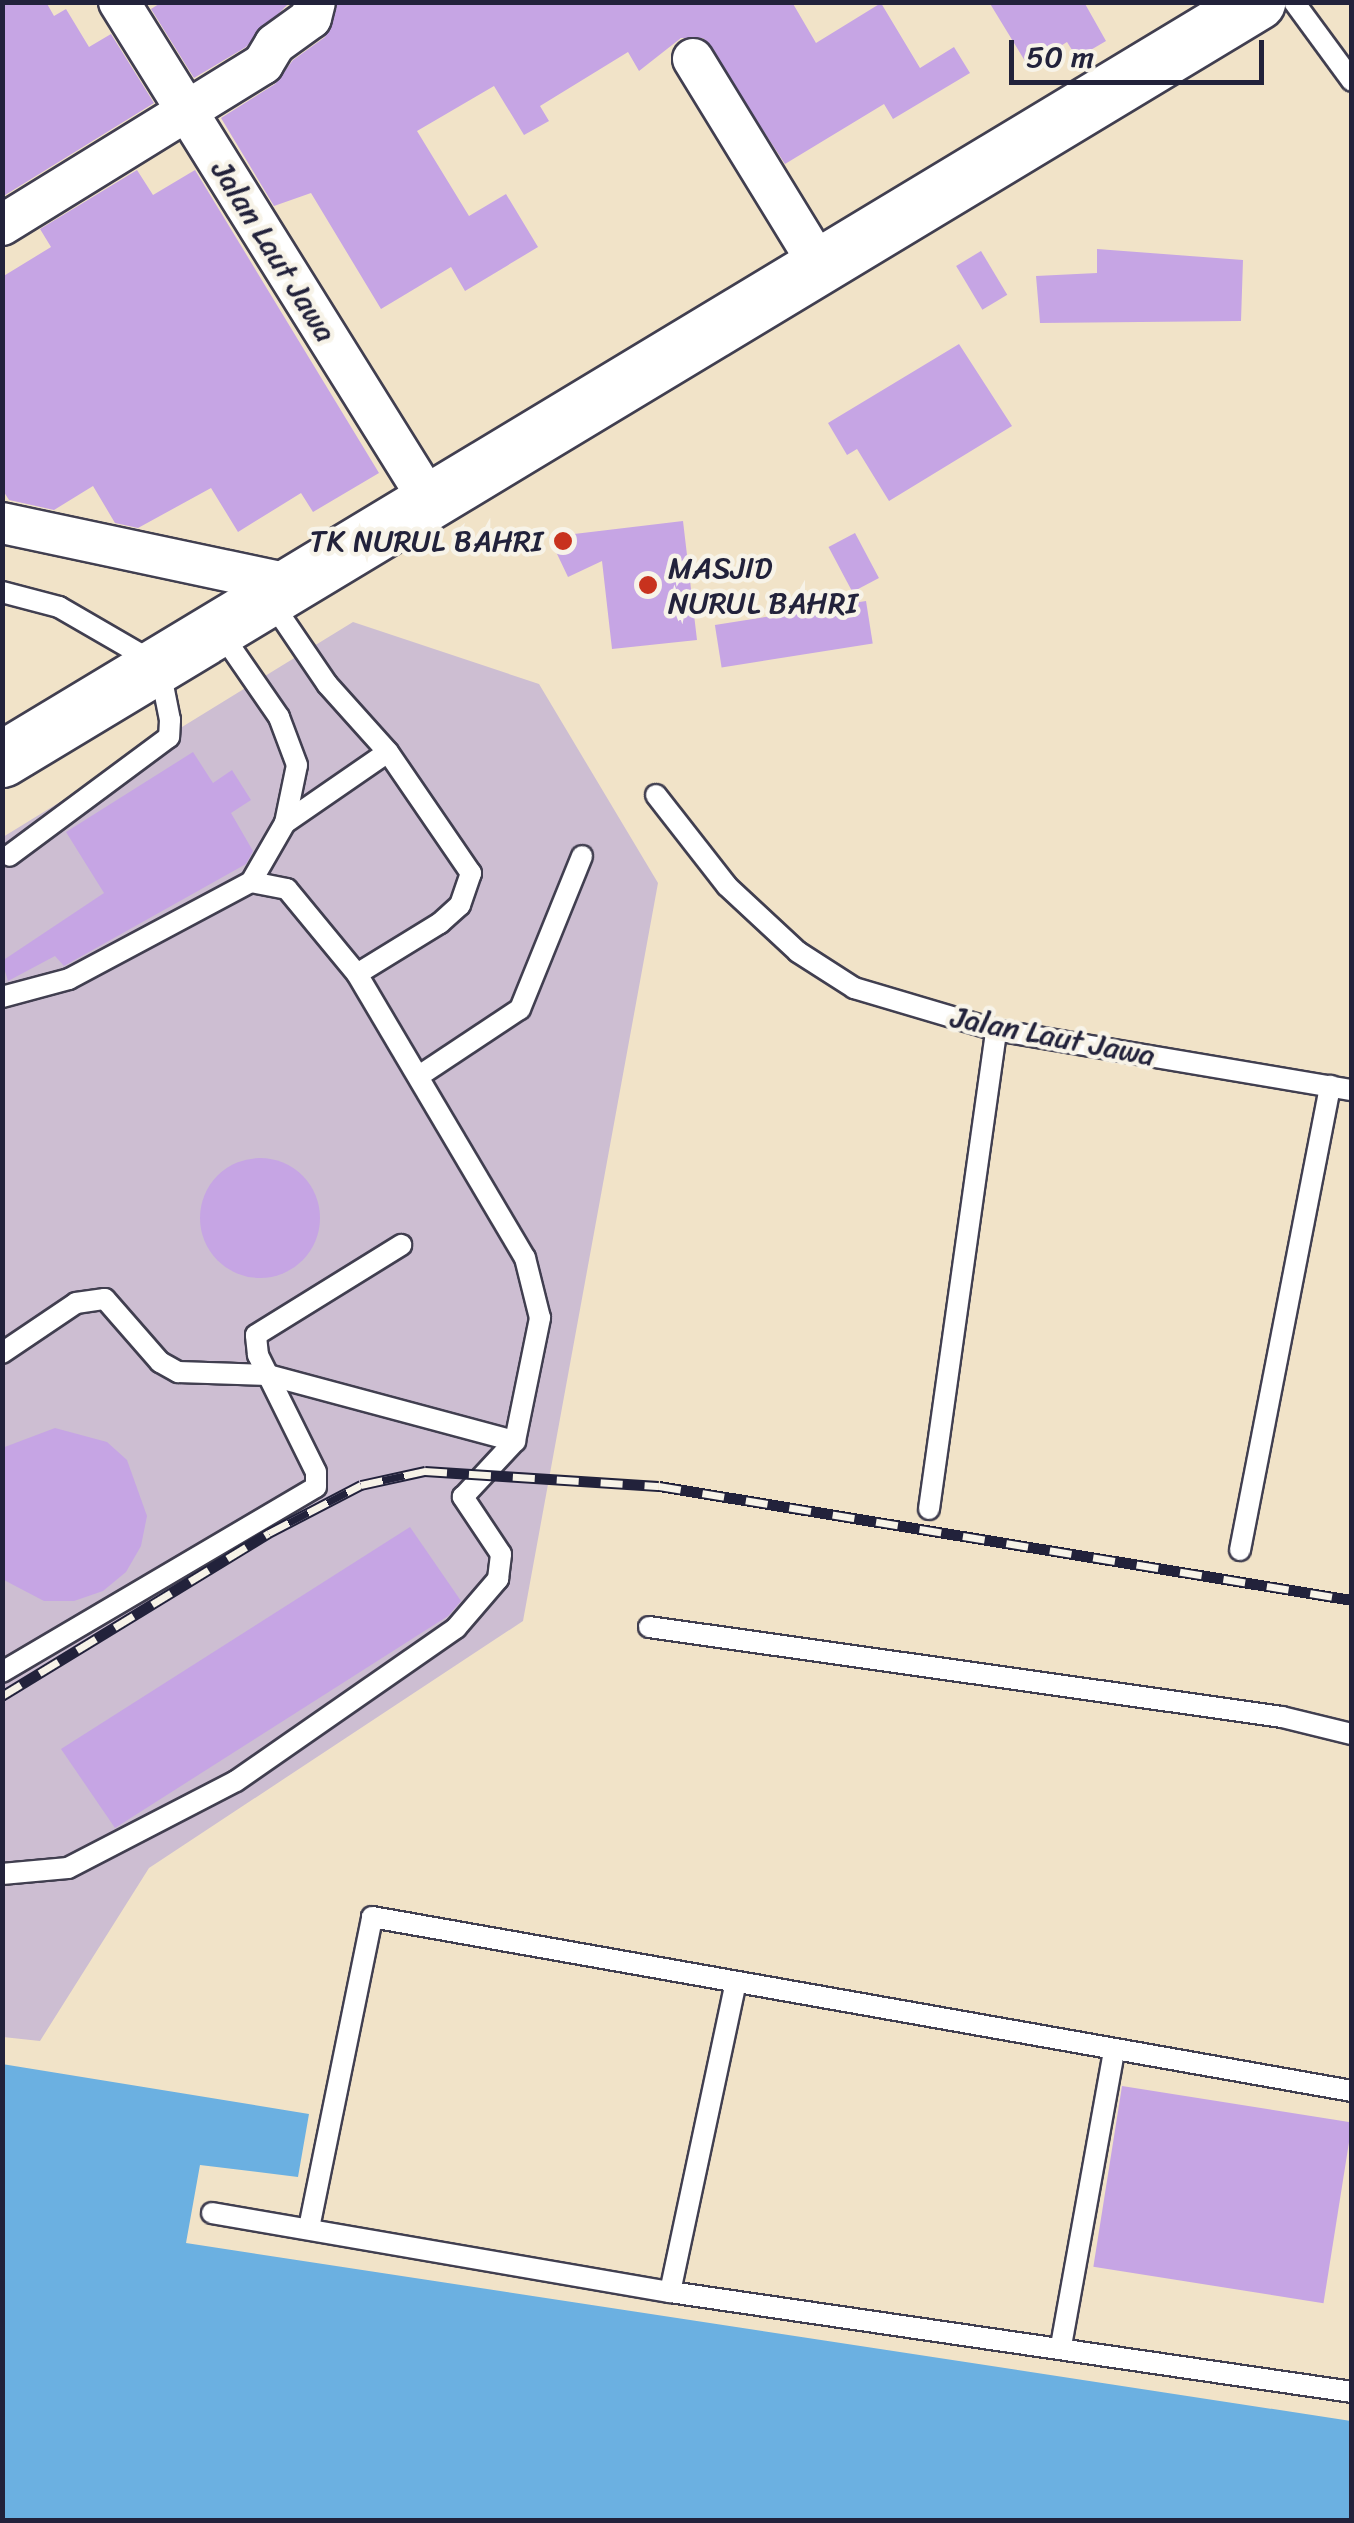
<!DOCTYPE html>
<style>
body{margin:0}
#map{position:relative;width:1354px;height:2523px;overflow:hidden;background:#f1e3c8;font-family:Sriracha,sans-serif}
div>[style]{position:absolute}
.industrial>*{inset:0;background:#cdbed2}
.water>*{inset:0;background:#6bb0e1}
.building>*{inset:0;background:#c6a5e4;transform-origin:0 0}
.round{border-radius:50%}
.roads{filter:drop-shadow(2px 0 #413f50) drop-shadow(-2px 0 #413f50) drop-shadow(0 2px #413f50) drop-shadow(0 -2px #413f50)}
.service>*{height:20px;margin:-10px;padding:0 10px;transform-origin:10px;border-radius:10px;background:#fff}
.minor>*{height:40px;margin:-20px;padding:0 20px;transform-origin:20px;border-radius:20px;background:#fff}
.secondary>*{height:55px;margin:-27.5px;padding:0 27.5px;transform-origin:27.5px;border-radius:27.5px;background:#fff}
.rail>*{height:11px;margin-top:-5.5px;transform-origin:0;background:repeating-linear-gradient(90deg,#f7f3e8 0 22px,#22223b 0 44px);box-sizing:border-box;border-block:2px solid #22223b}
.dots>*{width:28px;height:28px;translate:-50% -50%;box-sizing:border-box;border:5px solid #f7f3e8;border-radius:50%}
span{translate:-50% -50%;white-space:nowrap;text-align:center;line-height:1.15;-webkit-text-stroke:9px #f7f3e8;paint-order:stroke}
.street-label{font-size:30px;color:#22223b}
.poi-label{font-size:30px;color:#22223b}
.right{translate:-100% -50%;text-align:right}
.left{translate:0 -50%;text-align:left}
.frame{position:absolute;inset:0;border:5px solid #22223b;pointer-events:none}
.scale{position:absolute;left:1009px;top:40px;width:255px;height:45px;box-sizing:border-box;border:5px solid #22223b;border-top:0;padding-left:12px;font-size:30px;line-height:35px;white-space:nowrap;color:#22223b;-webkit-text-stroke:8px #f7f3e8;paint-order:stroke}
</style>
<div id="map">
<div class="industrial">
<i style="clip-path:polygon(353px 622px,539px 684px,658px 883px,523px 1621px,149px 1868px,40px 2041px,3px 2037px,3px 837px)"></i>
</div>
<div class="water">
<i style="clip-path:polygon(2px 2064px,309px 2114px,298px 2177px,200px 2165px,186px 2243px,1351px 2421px,1351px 2520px,3px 2520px)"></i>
</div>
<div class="building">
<i style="clip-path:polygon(2px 2px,46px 2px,54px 16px,66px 9px,89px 47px,111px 34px,154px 103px,2px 197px)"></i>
<i style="clip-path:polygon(162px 2px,290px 2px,246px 47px,194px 78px,151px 9px)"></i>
<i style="clip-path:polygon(338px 2px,792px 2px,816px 43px,881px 3px,920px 68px,954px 47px,970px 73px,893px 119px,884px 104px,785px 164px,703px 38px,681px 38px,639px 71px,628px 52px,540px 106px,549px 121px,524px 135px,494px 86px,417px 131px,469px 216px,506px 194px,538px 247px,465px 291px,451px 267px,381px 309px,311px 193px,274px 206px,221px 118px,275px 84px,293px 60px,325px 37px)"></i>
<i style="clip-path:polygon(989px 2px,1084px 2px,1106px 41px,1077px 58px,1067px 42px,1028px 66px)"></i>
<i style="clip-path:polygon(137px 170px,153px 195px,195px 170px,379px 473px,313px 512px,301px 493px,238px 532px,211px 488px,138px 528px,115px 523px,93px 486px,54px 510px,9px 500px,2px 489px,2px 277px,51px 247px,40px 229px)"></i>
<i style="clip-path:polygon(1097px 249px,1243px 260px,1241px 321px,1040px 323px,1036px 276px,1097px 273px)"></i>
<i style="left:981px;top:251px;width:51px;height:29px;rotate:59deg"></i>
<i style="clip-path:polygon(959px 344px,1012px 426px,889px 501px,857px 449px,847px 455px,828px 423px)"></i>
<i style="clip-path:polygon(683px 521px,697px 640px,612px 649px,602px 561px,568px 577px,549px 537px)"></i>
<i style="left:855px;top:533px;width:51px;height:30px;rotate:62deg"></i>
<i style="left:866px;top:601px;width:43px;height:153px;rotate:81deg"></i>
<i style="clip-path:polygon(193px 752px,213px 783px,232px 770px,251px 800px,231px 813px,253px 851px,246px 864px,64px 966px,55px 956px,8px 981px,2px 961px,104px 893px,66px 832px)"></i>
<i class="round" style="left:200px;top:1158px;width:120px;height:120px"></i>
<i style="clip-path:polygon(55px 1428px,107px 1442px,127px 1460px,147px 1516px,141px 1546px,126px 1572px,103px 1591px,74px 1601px,44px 1601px,2px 1579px,2px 1448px)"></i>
<i style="clip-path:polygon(410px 1527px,461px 1601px,448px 1616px,115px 1828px,61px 1749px)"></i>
<i style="left:1122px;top:2086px;width:233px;height:183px;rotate:9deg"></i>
</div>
<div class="roads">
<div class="service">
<i style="left:1294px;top:2px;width:98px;rotate:53.7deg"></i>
<i style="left:2px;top:592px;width:59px;rotate:14.7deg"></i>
<i style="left:59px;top:607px;width:116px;rotate:30.1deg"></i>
<i style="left:159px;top:665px;width:56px;rotate:78.7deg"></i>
<i style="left:170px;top:720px;width:17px;rotate:93deg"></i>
<i style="left:169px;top:737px;width:199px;rotate:143.4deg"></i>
<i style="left:270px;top:600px;width:102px;rotate:55.8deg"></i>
<i style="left:327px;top:684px;width:91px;rotate:48.1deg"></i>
<i style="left:388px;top:752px;width:147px;rotate:55.6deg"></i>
<i style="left:471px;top:873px;width:34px;rotate:109deg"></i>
<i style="left:460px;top:905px;width:27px;rotate:138deg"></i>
<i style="left:440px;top:923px;width:97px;rotate:148.4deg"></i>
<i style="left:656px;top:795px;width:115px;rotate:52deg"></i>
<i style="left:727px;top:886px;width:97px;rotate:42.9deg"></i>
<i style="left:798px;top:952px;width:67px;rotate:32.7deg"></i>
<i style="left:854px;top:988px;width:148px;rotate:16.5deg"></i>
<i style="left:996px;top:1030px;width:361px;rotate:9.6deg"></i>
<i style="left:285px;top:823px;width:125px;rotate:-34.6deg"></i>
<i style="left:2px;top:997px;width:69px;rotate:-15deg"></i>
<i style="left:69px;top:979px;width:206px;rotate:-28.1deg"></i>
<i style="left:251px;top:882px;width:68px;rotate:-60deg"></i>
<i style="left:285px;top:823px;width:59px;rotate:-78.3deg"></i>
<i style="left:297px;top:765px;width:51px;rotate:-110.6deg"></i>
<i style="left:279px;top:717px;width:106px;rotate:-124.6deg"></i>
<i style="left:419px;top:1076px;width:121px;rotate:-33.6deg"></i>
<i style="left:520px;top:1009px;width:165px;rotate:-67.9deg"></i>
<i style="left:2px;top:1353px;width:89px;rotate:-34deg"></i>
<i style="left:76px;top:1303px;width:29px;rotate:-8deg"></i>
<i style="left:105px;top:1299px;width:84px;rotate:48.9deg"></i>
<i style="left:160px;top:1362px;width:21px;rotate:29deg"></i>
<i style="left:178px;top:1372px;width:90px;rotate:1.9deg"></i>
<i style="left:268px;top:1375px;width:256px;rotate:15deg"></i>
<i style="left:929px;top:1509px;width:484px;rotate:-82deg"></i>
<i style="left:1240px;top:1550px;width:473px;rotate:-79deg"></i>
<i style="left:649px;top:1627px;width:639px;rotate:8.09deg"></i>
<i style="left:1282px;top:1717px;width:72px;rotate:13.7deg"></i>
<i style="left:2px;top:1672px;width:364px;rotate:-30.5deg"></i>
<i style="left:316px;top:1487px;width:15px;rotate:-90deg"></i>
<i style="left:316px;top:1472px;width:131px;rotate:-116.4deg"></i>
<i style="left:258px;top:1355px;width:20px;rotate:-96deg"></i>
<i style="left:256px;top:1335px;width:171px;rotate:-31.8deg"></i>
<i style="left:2px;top:1874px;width:66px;rotate:-5.2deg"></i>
<i style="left:68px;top:1868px;width:189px;rotate:-27.4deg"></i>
<i style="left:236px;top:1781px;width:268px;rotate:-34.8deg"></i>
<i style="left:456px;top:1628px;width:65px;rotate:-49.4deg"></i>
<i style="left:498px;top:1579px;width:25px;rotate:-83deg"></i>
<i style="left:501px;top:1554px;width:69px;rotate:-123.7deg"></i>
<i style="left:463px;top:1497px;width:76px;rotate:-47.1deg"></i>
<i style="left:515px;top:1441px;width:126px;rotate:-78.5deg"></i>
<i style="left:540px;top:1318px;width:62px;rotate:-104deg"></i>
<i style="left:525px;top:1258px;width:330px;rotate:-120.6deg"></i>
<i style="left:357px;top:974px;width:110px;rotate:-129.5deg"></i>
<i style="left:287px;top:889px;width:37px;rotate:-169deg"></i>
<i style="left:212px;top:2213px;width:465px;rotate:9.8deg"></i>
<i style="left:670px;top:2292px;width:689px;rotate:8.34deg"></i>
<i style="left:309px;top:2228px;width:317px;rotate:-78.5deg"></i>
<i style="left:372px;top:1917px;width:995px;rotate:10.07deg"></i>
<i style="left:670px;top:2292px;width:314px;rotate:-78deg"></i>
<i style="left:1061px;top:2346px;width:299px;rotate:-79.8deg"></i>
</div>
<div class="minor">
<i style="left:119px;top:2px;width:587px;rotate:58.1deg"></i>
<i style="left:693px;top:59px;width:243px;rotate:58.5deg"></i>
<i style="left:2px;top:225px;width:307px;rotate:-31.7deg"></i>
<i style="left:263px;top:64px;width:23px;rotate:-59deg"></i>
<i style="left:275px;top:44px;width:44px;rotate:-35.8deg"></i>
<i style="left:311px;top:18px;width:16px;rotate:-76deg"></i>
<i style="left:2px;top:523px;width:293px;rotate:12deg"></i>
</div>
<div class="secondary">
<i style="left:2px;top:759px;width:1466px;rotate:-31.1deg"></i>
</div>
</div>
<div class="rail">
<i style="left:2px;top:1696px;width:313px;rotate:-31.4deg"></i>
<i style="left:269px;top:1533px;width:104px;rotate:-27.6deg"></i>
<i style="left:361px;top:1485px;width:66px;rotate:-12.3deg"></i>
<i style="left:425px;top:1471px;width:234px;rotate:3.7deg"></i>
<i style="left:659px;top:1486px;width:702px;rotate:9.34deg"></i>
</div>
<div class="dots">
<i style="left:563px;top:541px;background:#c8321e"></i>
<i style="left:648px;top:585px;background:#c8321e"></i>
</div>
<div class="street-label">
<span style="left:274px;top:251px;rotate:58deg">Jalan Laut Jawa</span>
<span style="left:1053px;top:1036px;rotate:11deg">Jalan Laut Jawa</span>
</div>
<div class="poi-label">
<span class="right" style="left:543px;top:541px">TK NURUL BAHRI</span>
<span class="left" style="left:668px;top:585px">MASJID<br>NURUL BAHRI</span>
</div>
<div class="frame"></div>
<div class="scale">50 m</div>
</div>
